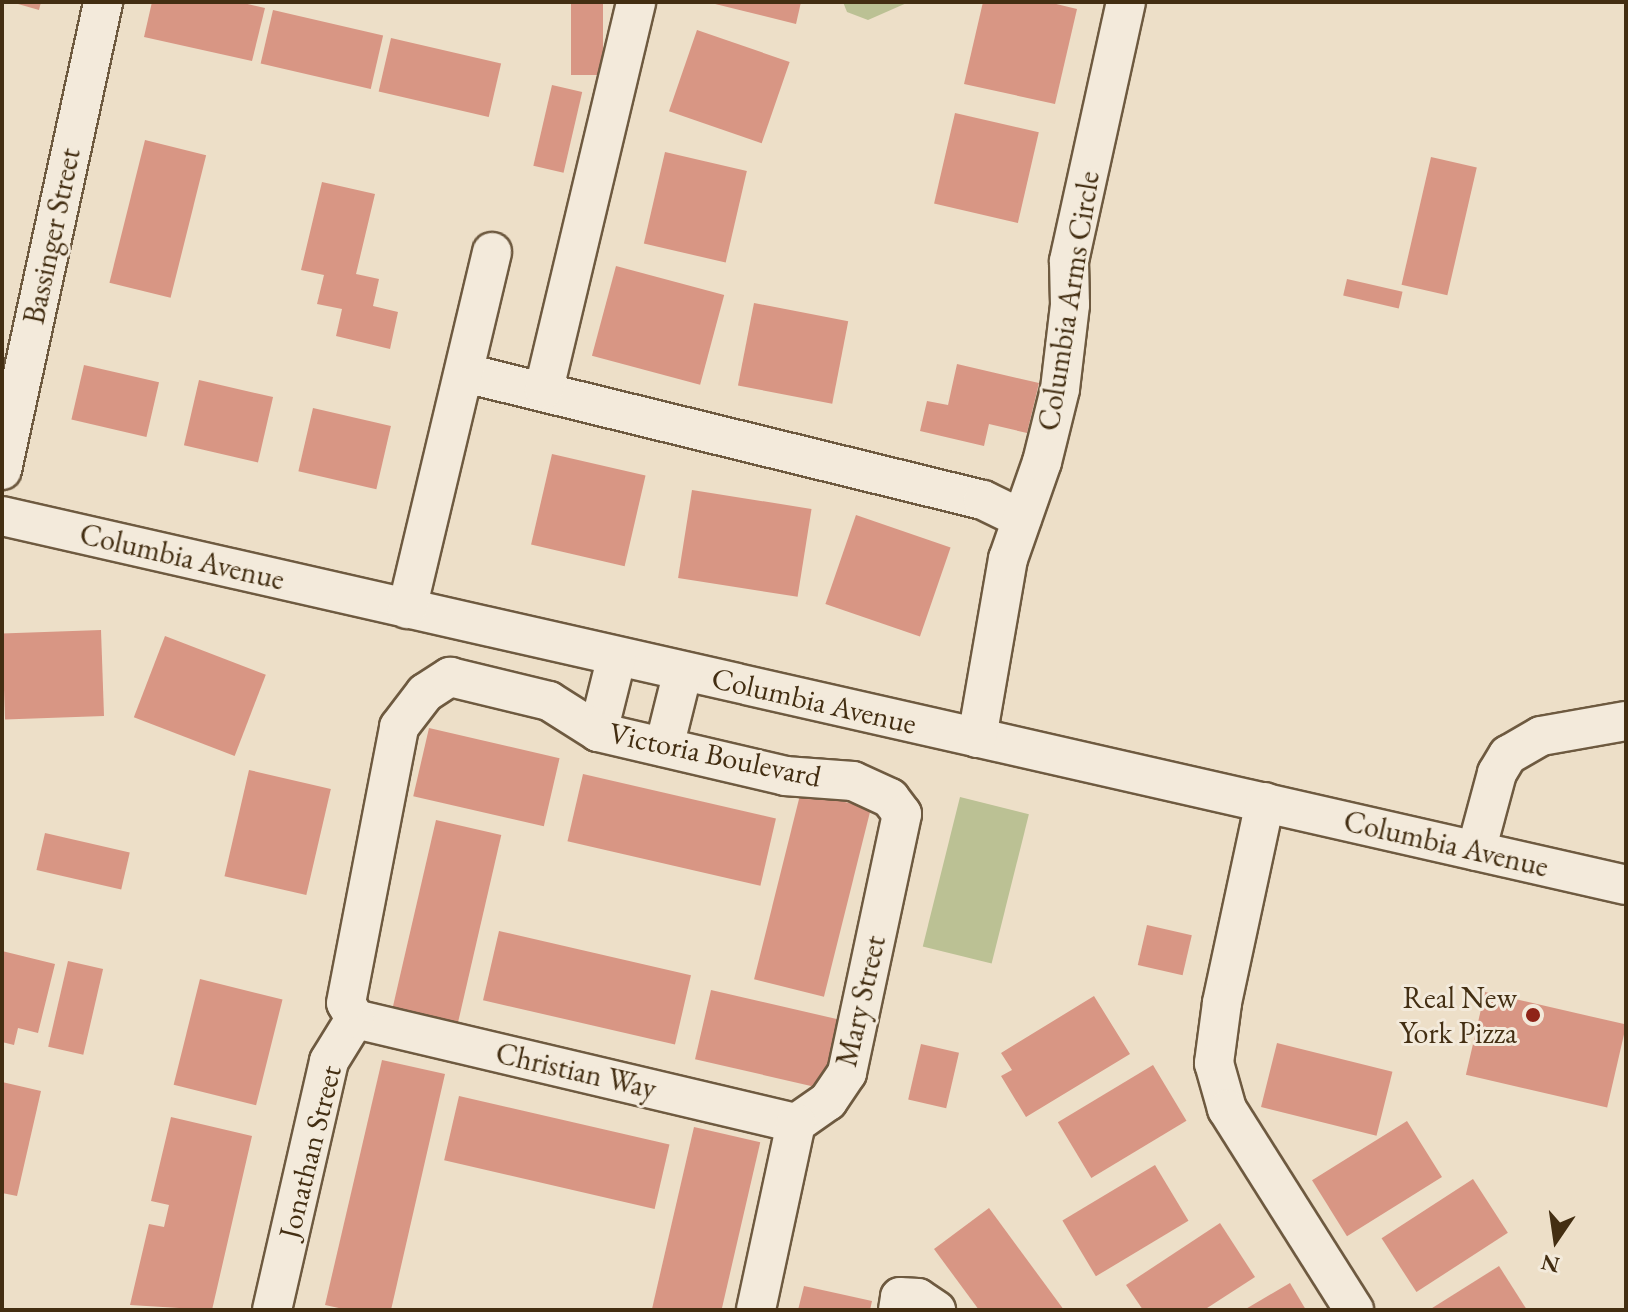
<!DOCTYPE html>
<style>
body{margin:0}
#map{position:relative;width:1628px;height:1312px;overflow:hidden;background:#eddfc8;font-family:"EB Garamond",serif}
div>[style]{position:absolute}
.green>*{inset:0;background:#bbc194;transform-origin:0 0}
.building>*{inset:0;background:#d89684;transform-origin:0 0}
.roads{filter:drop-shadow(2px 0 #6e5a40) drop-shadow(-2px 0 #6e5a40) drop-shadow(0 2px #6e5a40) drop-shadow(0 -2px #6e5a40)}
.minor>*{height:38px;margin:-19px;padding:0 19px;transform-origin:19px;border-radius:19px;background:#f3eadb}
.dots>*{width:22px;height:22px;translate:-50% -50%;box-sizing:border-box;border:4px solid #f3eadb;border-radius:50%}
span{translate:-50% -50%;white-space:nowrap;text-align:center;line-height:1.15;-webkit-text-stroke:6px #f3eadb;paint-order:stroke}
.street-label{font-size:30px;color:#432e12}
.poi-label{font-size:30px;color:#432e12}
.right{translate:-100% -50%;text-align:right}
.frame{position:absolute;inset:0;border:4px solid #432e12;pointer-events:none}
.north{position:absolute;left:1516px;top:1200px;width:80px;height:80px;-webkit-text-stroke:6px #f3eadb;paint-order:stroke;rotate:193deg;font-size:22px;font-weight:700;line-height:32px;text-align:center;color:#432e12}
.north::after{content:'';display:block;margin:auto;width:28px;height:36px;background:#432e12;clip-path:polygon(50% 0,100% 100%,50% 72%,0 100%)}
</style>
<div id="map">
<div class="green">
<i style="clip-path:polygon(843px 2px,909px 2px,868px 20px,847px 12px)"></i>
<i style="left:960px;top:797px;width:71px;height:154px;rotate:14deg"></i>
</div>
<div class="building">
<i style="clip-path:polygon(11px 2px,41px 2px,39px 10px)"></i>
<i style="clip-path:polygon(152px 2px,239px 2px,265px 8px,252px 61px,144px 37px)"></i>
<i style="left:571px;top:2px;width:32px;height:73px"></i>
<i style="clip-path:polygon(707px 2px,801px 2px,796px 24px)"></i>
<i style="clip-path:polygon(983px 2px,1048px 2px,1077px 9px,1055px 104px,964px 84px)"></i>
<i style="left:273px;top:10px;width:113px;height:55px;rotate:13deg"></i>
<i style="left:697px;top:30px;width:98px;height:86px;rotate:19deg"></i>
<i style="left:391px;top:38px;width:113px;height:55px;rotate:13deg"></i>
<i style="left:552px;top:85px;width:31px;height:83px;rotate:13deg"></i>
<i style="left:955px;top:113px;width:86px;height:93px;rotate:13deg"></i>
<i style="left:145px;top:140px;width:63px;height:147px;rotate:14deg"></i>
<i style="left:665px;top:152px;width:84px;height:94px;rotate:13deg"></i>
<i style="left:1431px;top:157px;width:47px;height:131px;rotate:13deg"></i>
<i style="clip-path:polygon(322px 182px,375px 194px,356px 274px,379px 279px,373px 306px,398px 312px,390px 349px,336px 336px,342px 309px,317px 304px,324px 275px,301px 270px)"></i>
<i style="left:616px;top:266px;width:112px;height:93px;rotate:15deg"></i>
<i style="left:1347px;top:279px;width:57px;height:17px;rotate:13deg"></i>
<i style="left:754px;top:303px;width:96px;height:84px;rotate:11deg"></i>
<i style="clip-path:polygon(957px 364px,1039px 383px,1027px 433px,989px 424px,984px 446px,920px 431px,927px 401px,948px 405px)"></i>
<i style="left:84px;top:365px;width:77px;height:56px;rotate:13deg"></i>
<i style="left:199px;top:380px;width:76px;height:67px;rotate:13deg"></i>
<i style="left:313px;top:408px;width:80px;height:65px;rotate:13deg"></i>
<i style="left:552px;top:454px;width:96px;height:93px;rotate:13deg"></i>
<i style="left:692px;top:490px;width:121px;height:89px;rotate:9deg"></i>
<i style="left:856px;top:515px;width:100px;height:94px;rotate:19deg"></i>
<i style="left:101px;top:630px;width:86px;height:99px;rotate:88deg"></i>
<i style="left:165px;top:636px;width:108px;height:87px;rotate:21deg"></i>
<i style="left:429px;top:728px;width:134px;height:70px;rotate:13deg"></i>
<i style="left:249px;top:770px;width:84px;height:109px;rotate:13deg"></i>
<i style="left:583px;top:774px;width:198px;height:69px;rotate:13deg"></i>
<i style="left:801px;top:791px;width:72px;height:194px;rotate:14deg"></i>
<i style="left:436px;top:820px;width:67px;height:195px;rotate:13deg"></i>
<i style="left:45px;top:833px;width:87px;height:38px;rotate:13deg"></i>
<i style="left:1147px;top:925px;width:46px;height:41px;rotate:13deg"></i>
<i style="left:499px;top:931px;width:197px;height:71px;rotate:13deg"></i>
<i style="clip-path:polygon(2px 951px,55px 964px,38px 1033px,18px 1028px,14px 1045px,2px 1042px)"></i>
<i style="left:68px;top:961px;width:36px;height:88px;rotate:13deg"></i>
<i style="left:200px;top:979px;width:85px;height:109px;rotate:14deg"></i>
<i style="left:711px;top:990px;width:138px;height:71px;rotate:13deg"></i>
<i style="left:1485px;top:992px;width:145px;height:85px;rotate:13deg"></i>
<i style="clip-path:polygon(1094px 996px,1130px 1054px,1026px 1117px,1001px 1076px,1012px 1070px,1001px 1053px)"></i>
<i style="left:1277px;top:1043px;width:119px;height:66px;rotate:14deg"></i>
<i style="left:921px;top:1044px;width:39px;height:57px;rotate:13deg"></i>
<i style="clip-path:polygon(382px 1060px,445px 1074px,391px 1310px,348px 1310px,325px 1305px)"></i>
<i style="left:1153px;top:1065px;width:65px;height:111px;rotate:59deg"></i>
<i style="clip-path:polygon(2px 1082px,41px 1091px,17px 1196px,2px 1193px)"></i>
<i style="left:459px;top:1096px;width:216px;height:66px;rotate:13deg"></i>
<i style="clip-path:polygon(171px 1117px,252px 1136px,212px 1310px,130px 1305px,149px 1224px,164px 1227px,169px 1205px,151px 1201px)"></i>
<i style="left:1407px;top:1121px;width:66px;height:112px;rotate:58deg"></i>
<i style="left:694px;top:1127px;width:68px;height:188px;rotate:13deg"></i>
<i style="left:1155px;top:1165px;width:65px;height:108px;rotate:59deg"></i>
<i style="left:1473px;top:1179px;width:64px;height:109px;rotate:57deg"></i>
<i style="clip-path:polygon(989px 1208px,1064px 1310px,979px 1310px,934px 1249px)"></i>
<i style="clip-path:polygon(1220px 1223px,1255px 1277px,1204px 1310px,1143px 1310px,1126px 1285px)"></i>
<i style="clip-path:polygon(1499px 1266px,1527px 1310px,1429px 1310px)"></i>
<i style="clip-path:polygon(1290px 1283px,1306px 1310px,1244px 1310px)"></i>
<i style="clip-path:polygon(804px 1286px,872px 1301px,870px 1310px,798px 1310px)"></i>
</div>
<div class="roads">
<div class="minor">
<i style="left:465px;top:373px;width:533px;rotate:13.78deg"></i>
<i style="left:983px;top:500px;width:43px;rotate:26deg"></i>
<i style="left:544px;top:389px;width:398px;rotate:-76.6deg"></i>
<i style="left:2px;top:470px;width:479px;rotate:-77.8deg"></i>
<i style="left:2px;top:516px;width:1665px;rotate:12.8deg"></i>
<i style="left:407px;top:609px;width:367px;rotate:-76.6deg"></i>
<i style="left:598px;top:732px;width:78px;rotate:-76deg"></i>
<i style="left:977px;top:738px;width:182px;rotate:-80.2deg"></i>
<i style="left:1008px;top:559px;width:103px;rotate:-70.7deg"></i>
<i style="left:1042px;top:462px;width:75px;rotate:-76.1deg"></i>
<i style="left:1060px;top:389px;width:85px;rotate:-83.2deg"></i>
<i style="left:1070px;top:305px;width:44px;rotate:-91.3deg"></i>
<i style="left:1069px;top:261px;width:265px;rotate:-77.6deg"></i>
<i style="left:664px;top:747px;width:78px;rotate:-76deg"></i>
<i style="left:1265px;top:802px;width:206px;rotate:102.1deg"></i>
<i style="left:1222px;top:1003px;width:61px;rotate:97.6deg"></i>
<i style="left:1214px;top:1063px;width:48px;rotate:74.2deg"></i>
<i style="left:1227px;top:1109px;width:238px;rotate:57.7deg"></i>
<i style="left:1476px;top:851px;width:81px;rotate:-74.9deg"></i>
<i style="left:1497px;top:773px;width:21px;rotate:-59deg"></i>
<i style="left:1508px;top:755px;width:38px;rotate:-30deg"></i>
<i style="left:1541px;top:736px;width:86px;rotate:-10deg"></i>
<i style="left:355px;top:1019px;width:453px;rotate:13.3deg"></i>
<i style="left:272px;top:1310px;width:255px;rotate:-77.1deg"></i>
<i style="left:329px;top:1061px;width:49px;rotate:-58.2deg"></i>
<i style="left:355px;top:1019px;width:18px;rotate:-119deg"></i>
<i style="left:346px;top:1003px;width:281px;rotate:-79.1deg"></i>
<i style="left:399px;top:727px;width:43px;rotate:-52.6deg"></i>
<i style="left:425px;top:693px;width:30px;rotate:-33deg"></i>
<i style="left:450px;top:677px;width:102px;rotate:13.6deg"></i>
<i style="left:549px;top:701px;width:58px;rotate:32.3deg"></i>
<i style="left:598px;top:732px;width:192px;rotate:13.2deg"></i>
<i style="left:785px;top:776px;width:68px;rotate:4.2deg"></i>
<i style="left:853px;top:781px;width:41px;rotate:24.7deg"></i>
<i style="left:890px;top:798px;width:20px;rotate:53deg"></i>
<i style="left:902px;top:814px;width:265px;rotate:102deg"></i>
<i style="left:847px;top:1073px;width:34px;rotate:124deg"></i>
<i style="left:828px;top:1101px;width:39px;rotate:145deg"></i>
<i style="left:796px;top:1123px;width:191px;rotate:102.1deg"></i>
<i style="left:898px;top:1310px;width:13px;rotate:-81deg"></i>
<i style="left:900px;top:1297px;width:18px;rotate:3deg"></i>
<i style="left:918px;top:1298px;width:22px;rotate:34deg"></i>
</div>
</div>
<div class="dots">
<i style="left:1533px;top:1015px;background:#8f2418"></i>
</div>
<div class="street-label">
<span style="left:52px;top:236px;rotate:-78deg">Bassinger Street</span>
<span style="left:1069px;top:301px;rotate:-81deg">Columbia Arms Circle</span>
<span style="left:182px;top:557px;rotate:13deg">Columbia Avenue</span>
<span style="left:814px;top:701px;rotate:13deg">Columbia Avenue</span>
<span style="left:715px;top:755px;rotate:12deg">Victoria Boulevard</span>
<span style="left:1446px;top:844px;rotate:13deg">Columbia Avenue</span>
<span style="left:861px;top:1001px;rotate:-77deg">Mary Street</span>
<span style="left:576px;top:1071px;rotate:13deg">Christian Way</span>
<span style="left:310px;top:1152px;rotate:-76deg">Jonathan Street</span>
</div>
<div class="poi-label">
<span class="right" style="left:1517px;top:1015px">Real New<br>York Pizza</span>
</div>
<div class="frame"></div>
<div class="north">N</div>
</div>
